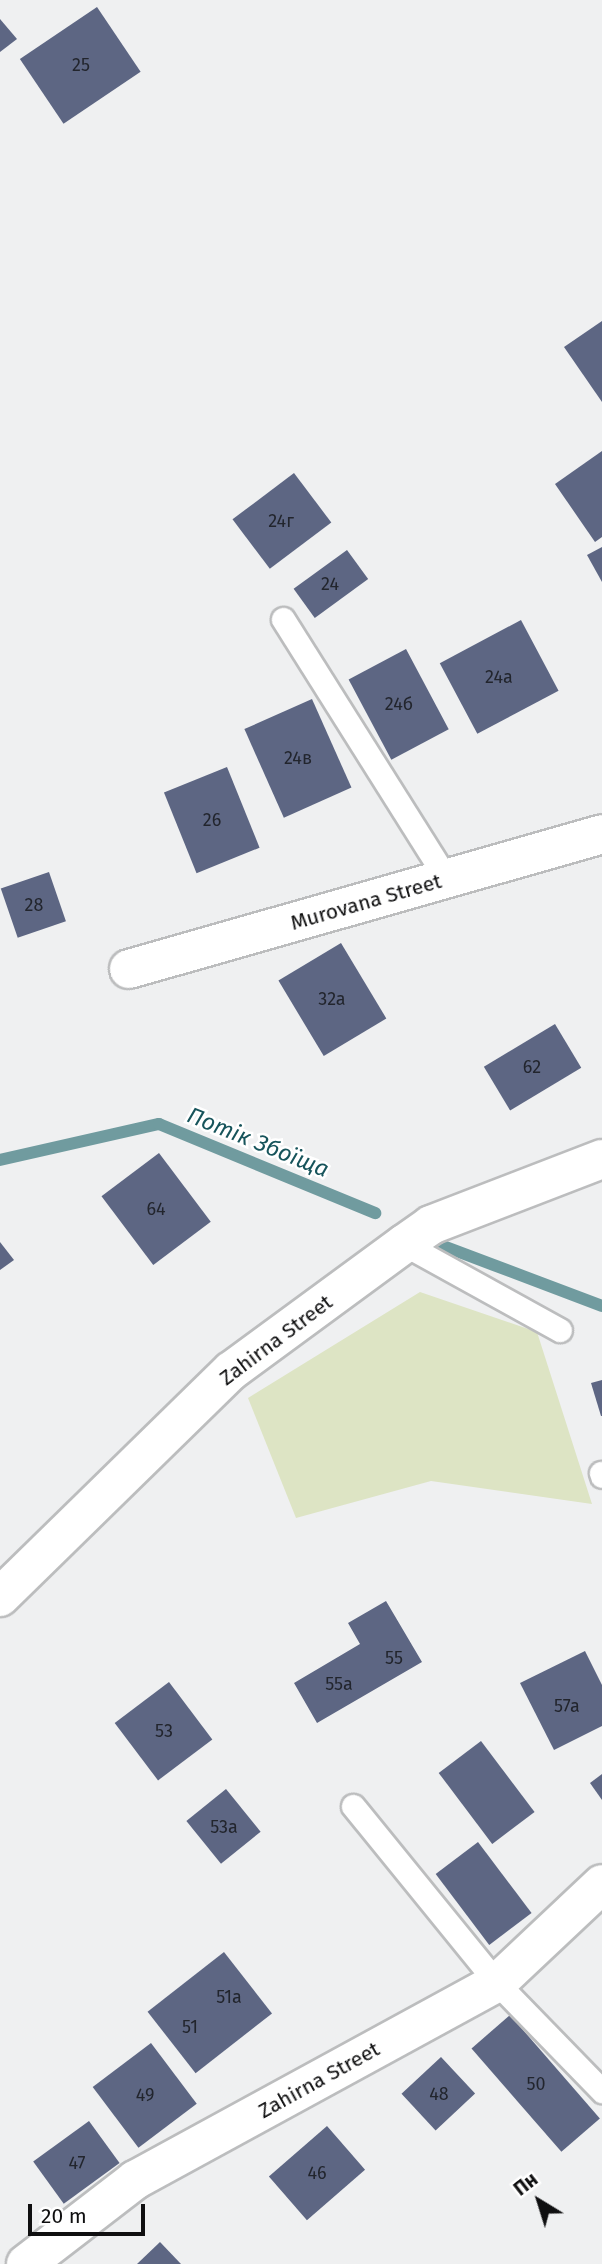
<!DOCTYPE html>
<meta charset="utf-8">
<style>
body{margin:0}
#map{position:relative;width:602px;height:2264px;overflow:hidden;background:#eff0f1;font-family:"Fira Sans",sans-serif}
div>[style]{position:absolute}
.green>*{inset:0;background:#dde4c4}
.stream>*{height:12px;margin:-6px;padding:0 6px;transform-origin:6px;border-radius:6px;background:#709b9f}
.building>*{inset:0;background:#5d6683;transform-origin:0 0}
.roads{filter:drop-shadow(2px 0 #bcbdbe) drop-shadow(-2px 0 #bcbdbe) drop-shadow(0 2px #bcbdbe) drop-shadow(0 -2px #bcbdbe)}
.lane>*{height:23px;margin:-11.5px;padding:0 11.5px;transform-origin:11.5px;border-radius:11.5px;background:#fff}
.street>*{height:38px;margin:-19px;padding:0 19px;transform-origin:19px;border-radius:19px;background:#fff}
span{translate:-50% -50%;white-space:nowrap;text-align:center;line-height:1.15;-webkit-text-stroke:5px #fff;paint-order:stroke}
.number-label{font-size:18px;color:#22252d}
.number-label span{-webkit-text-stroke-width:0}
.street-label{font-size:21px;color:#0f0f10}
.water-label{font-size:23px;color:#17545b;font-style:italic}
.north{position:absolute;left:504px;top:2166px;width:70px;height:70px;-webkit-text-stroke:5px #fff;paint-order:stroke;rotate:322deg;font-size:19px;font-weight:700;line-height:28px;text-align:center;color:#0f0f10}
.north::after{content:'';display:block;margin:auto;width:24px;height:32px;background:#0f0f10;clip-path:polygon(50% 0,100% 100%,50% 72%,0 100%)}
.scale{position:absolute;left:28px;top:2204px;width:117px;height:32px;box-sizing:border-box;border:4px solid #0f0f10;border-top:0;padding-left:9px;font-size:21px;line-height:24px;white-space:nowrap;color:#0f0f10;-webkit-text-stroke:5px #fff;paint-order:stroke}
</style>
<div id="map">
<div class="green">
<i style="clip-path:polygon(420px 1292px,537px 1332px,592px 1504px,431px 1481px,296px 1518px,248px 1398px)"></i>
</div>
<div class="stream">
<i style="left:0;top:1160px;width:163px;rotate:-12.8deg"></i>
<i style="left:159px;top:1124px;width:234px;rotate:22.4deg"></i>
<i style="left:438px;top:1244px;width:175px;rotate:20.7deg"></i>
</div>
<div class="building">
<i style="left:97px;top:7px;width:78px;height:93px;rotate:56deg"></i>
<i style="clip-path:polygon(0 19px,17px 39px,0 52px)"></i>
<i style="clip-path:polygon(602px 321px,602px 402px,564px 347px)"></i>
<i style="clip-path:polygon(602px 451px,602px 537px,595px 542px,555px 484px)"></i>
<i style="left:294px;top:473px;width:62px;height:77px;rotate:53deg"></i>
<i style="clip-path:polygon(602px 547px,602px 582px,587px 555px)"></i>
<i style="left:347px;top:550px;width:36px;height:66px;rotate:54deg"></i>
<i style="left:521px;top:620px;width:80px;height:92px;rotate:62deg"></i>
<i style="left:406px;top:649px;width:91px;height:65px;rotate:62deg"></i>
<i style="left:312px;top:699px;width:97px;height:74px;rotate:66deg"></i>
<i style="left:227px;top:767px;width:87px;height:68px;rotate:68deg"></i>
<i style="left:49px;top:872px;width:52px;height:51px;rotate:71deg"></i>
<i style="left:341px;top:943px;width:88px;height:73px;rotate:59deg"></i>
<i style="left:555px;top:1024px;width:51px;height:83px;rotate:59deg"></i>
<i style="left:159px;top:1153px;width:86px;height:72px;rotate:53deg"></i>
<i style="clip-path:polygon(0 1242px,14px 1260px,0 1270px)"></i>
<i style="clip-path:polygon(602px 1380px,602px 1416px,601px 1416px,591px 1383px)"></i>
<i style="clip-path:polygon(386px 1601px,422px 1662px,317px 1723px,294px 1683px,360px 1644px,348px 1623px)"></i>
<i style="clip-path:polygon(585px 1651px,602px 1685px,602px 1726px,554px 1750px,520px 1683px)"></i>
<i style="left:169px;top:1682px;width:72px;height:68px;rotate:53deg"></i>
<i style="left:481px;top:1741px;width:89px;height:53px;rotate:53deg"></i>
<i style="clip-path:polygon(602px 1774px,602px 1800px,590px 1783px)"></i>
<i style="left:226px;top:1789px;width:55px;height:51px;rotate:51deg"></i>
<i style="left:478px;top:1842px;width:89px;height:53px;rotate:53deg"></i>
<i style="left:224px;top:1952px;width:78px;height:97px;rotate:52deg"></i>
<i style="left:510px;top:2015px;width:137px;height:51px;rotate:49deg"></i>
<i style="left:151px;top:2043px;width:76px;height:73px;rotate:53deg"></i>
<i style="left:441px;top:2057px;width:50px;height:54px;rotate:47deg"></i>
<i style="left:89px;top:2121px;width:52px;height:69px;rotate:54deg"></i>
<i style="left:327px;top:2126px;width:58px;height:77px;rotate:49deg"></i>
<i style="clip-path:polygon(160px 2242px,181px 2264px,137px 2264px)"></i>
</div>
<div class="roads">
<div class="lane">
<i style="left:283px;top:619px;width:307px;rotate:57.8deg"></i>
<i style="left:404px;top:1244px;width:178px;rotate:28.9deg"></i>
<i style="left:601px;top:1473px;width:3px;rotate:72deg"></i>
<i style="left:353px;top:1806px;width:228px;rotate:50.9deg"></i>
<i style="left:497px;top:1983px;width:151px;rotate:45.8deg"></i>
</div>
<div class="street">
<i style="left:129px;top:969px;width:492px;rotate:-15.9deg"></i>
<i style="left:0;top:1597px;width:323px;rotate:-44.4deg"></i>
<i style="left:231px;top:1371px;width:215px;rotate:-36.3deg"></i>
<i style="left:404px;top:1244px;width:33px;rotate:-35deg"></i>
<i style="left:431px;top:1225px;width:183px;rotate:-21.1deg"></i>
<i style="left:26px;top:2264px;width:138px;rotate:-37.6deg"></i>
<i style="left:135px;top:2180px;width:412px;rotate:-28.6deg"></i>
<i style="left:497px;top:1983px;width:144px;rotate:-43.3deg"></i>
</div>
</div>
<div class="number-label">
<span style="left:81px;top:65px">25</span>
<span style="left:281px;top:521px">24г</span>
<span style="left:330px;top:584px">24</span>
<span style="left:499px;top:677px">24а</span>
<span style="left:399px;top:704px">24б</span>
<span style="left:298px;top:758px">24в</span>
<span style="left:212px;top:820px">26</span>
<span style="left:34px;top:905px">28</span>
<span style="left:332px;top:999px">32а</span>
<span style="left:532px;top:1067px">62</span>
<span style="left:156px;top:1209px">64</span>
<span style="left:394px;top:1658px">55</span>
<span style="left:339px;top:1684px">55а</span>
<span style="left:567px;top:1706px">57а</span>
<span style="left:164px;top:1731px">53</span>
<span style="left:224px;top:1827px">53а</span>
<span style="left:229px;top:1997px">51а</span>
<span style="left:190px;top:2027px">51</span>
<span style="left:536px;top:2084px">50</span>
<span style="left:439px;top:2094px">48</span>
<span style="left:145px;top:2095px">49</span>
<span style="left:77px;top:2163px">47</span>
<span style="left:317px;top:2173px">46</span>
</div>
<div class="street-label">
<span style="left:366px;top:902px;rotate:-16deg">Murovana Street</span>
<span style="left:276px;top:1340px;rotate:-37deg">Zahirna Street</span>
<span style="left:319px;top:2080px;rotate:-29deg">Zahirna Street</span>
</div>
<div class="water-label">
<span style="left:258px;top:1142px;rotate:22deg">Потік Збоїща</span>
</div>
<div class="north">Пн</div>
<div class="scale">20 m</div>
</div>
